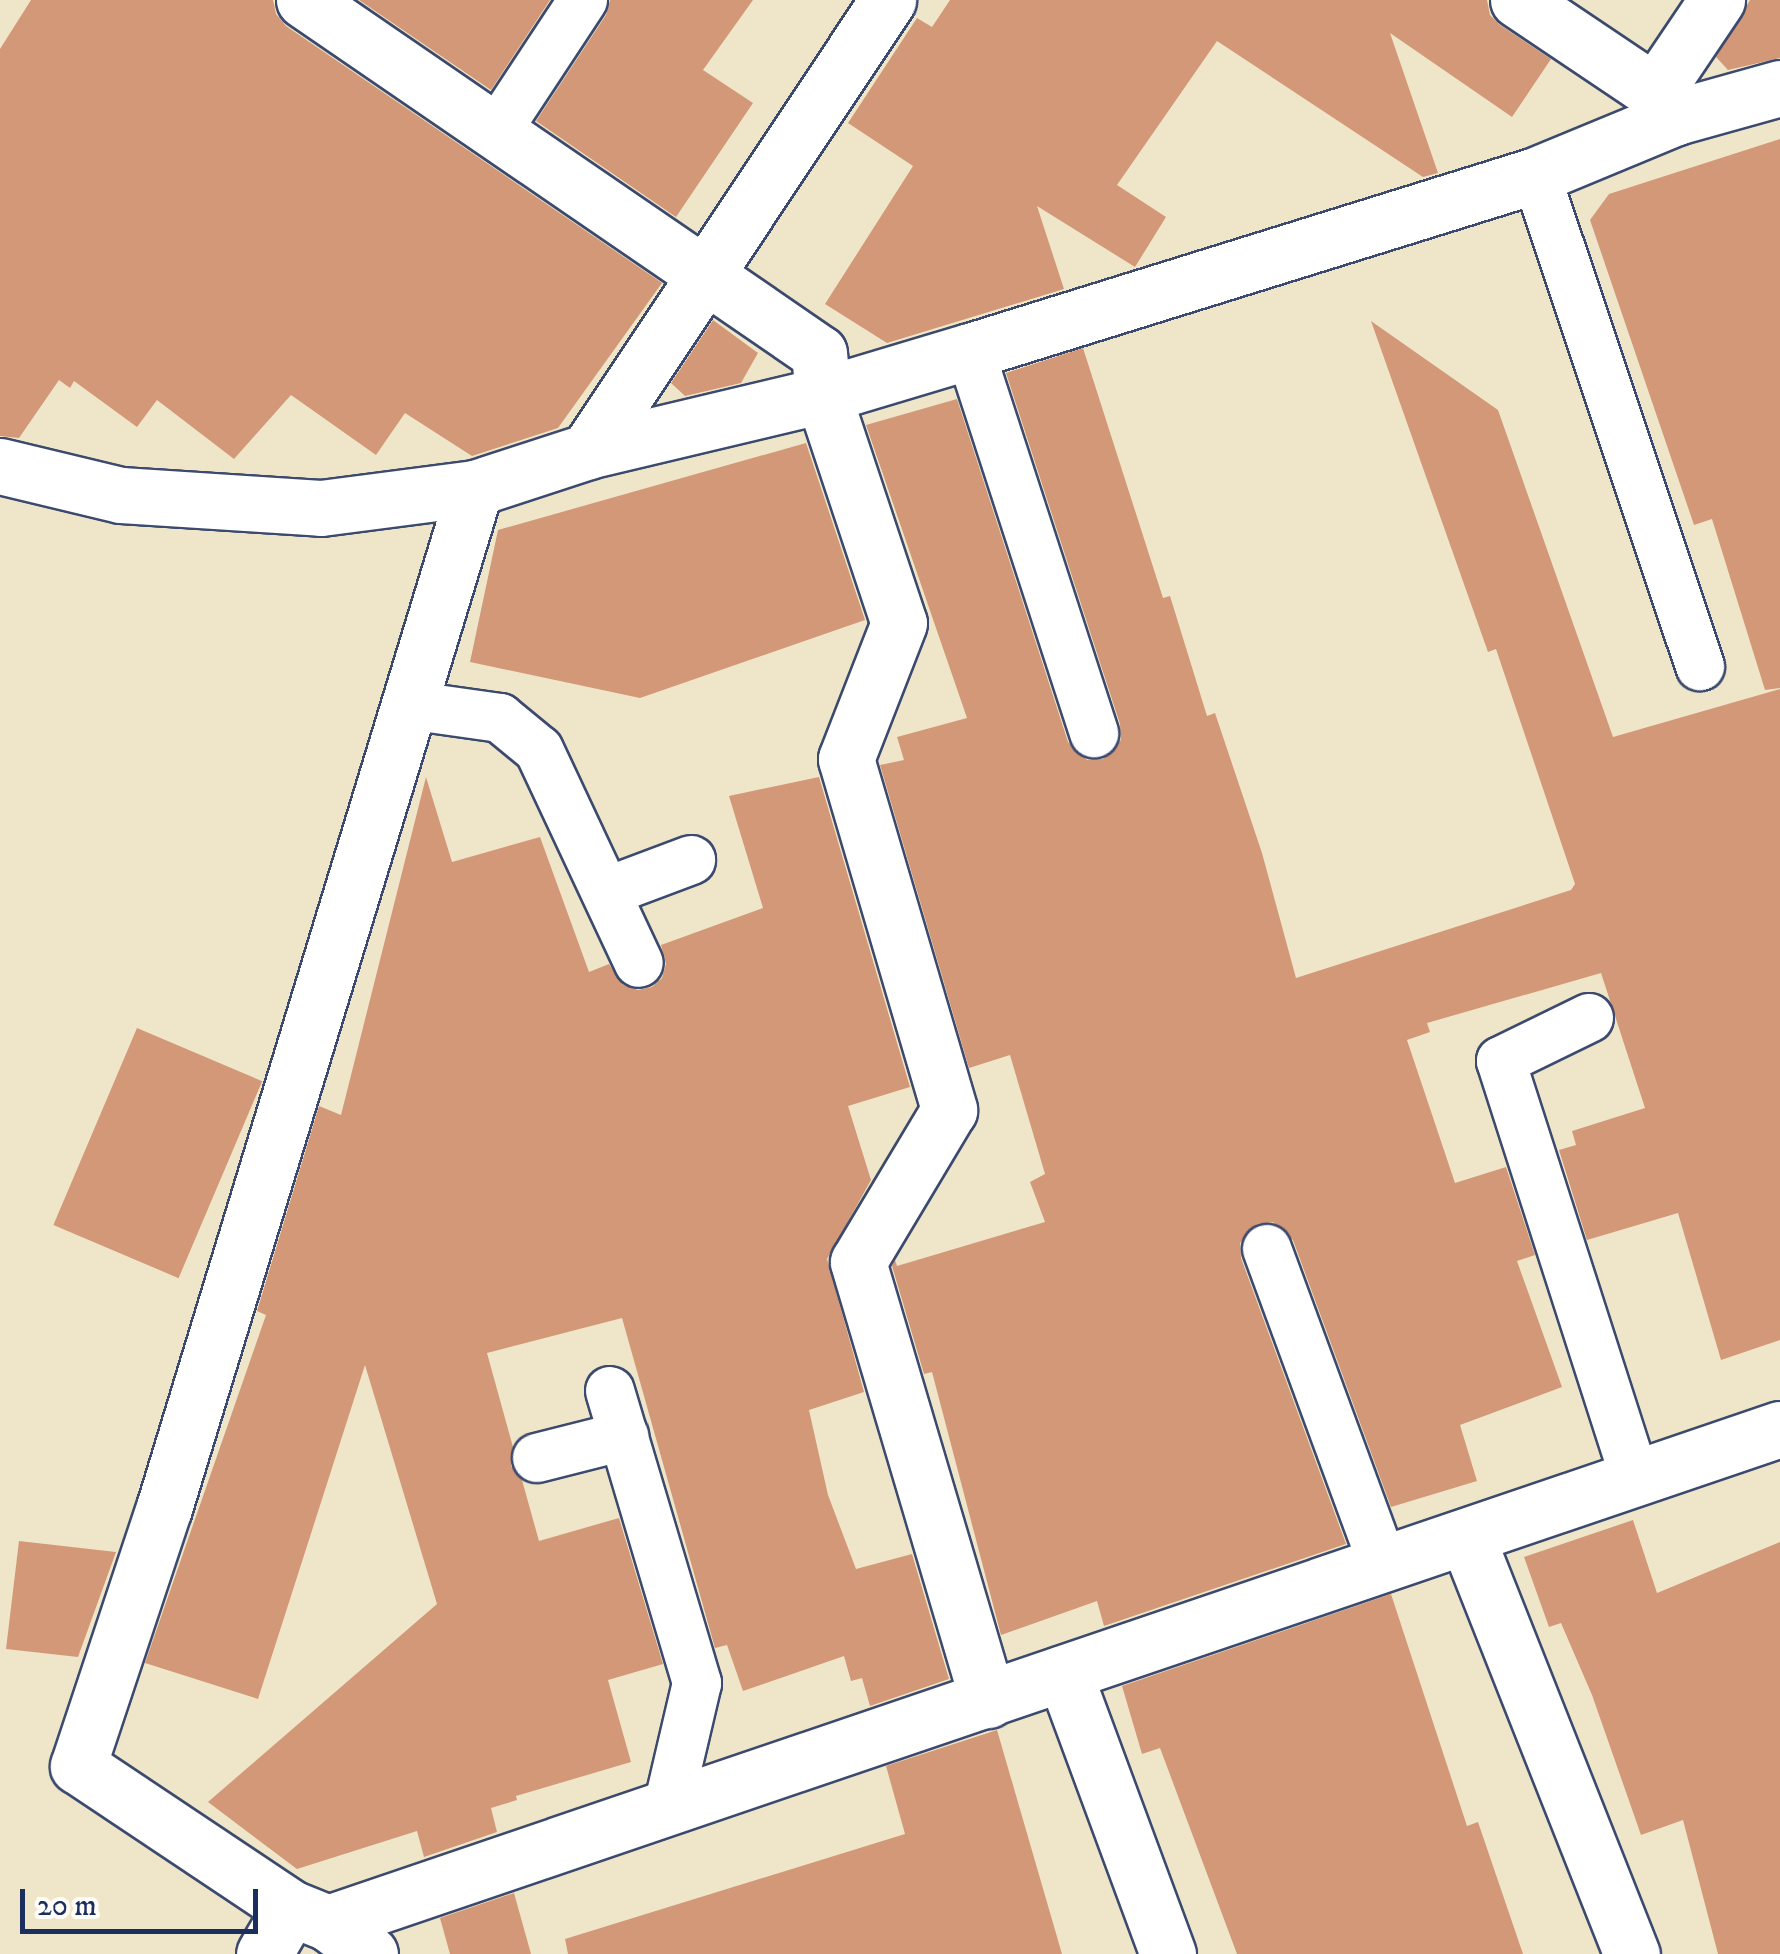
<!DOCTYPE html>
<style>
body{margin:0}
#map{position:relative;width:1780px;height:1954px;overflow:hidden;background:#efe6ca;font-family:"IM FELL DW Pica",serif}
div>[style]{position:absolute}
.building>*{inset:0;background:#d39878;transform-origin:0 0}
.roads{filter:drop-shadow(2px 0 #3b4a6e) drop-shadow(-2px 0 #3b4a6e) drop-shadow(0 2px #3b4a6e) drop-shadow(0 -2px #3b4a6e)}
.lane>*{height:48px;margin:-24px;padding:0 24px;transform-origin:24px;border-radius:24px;background:#fff}
.street>*{height:55px;margin:-27.5px;padding:0 27.5px;transform-origin:27.5px;border-radius:27.5px;background:#fff}
span{translate:-50% -50%;white-space:nowrap;text-align:center;line-height:1.15;-webkit-text-stroke:8px #fdfcf7;paint-order:stroke}
.scale{position:absolute;left:20px;top:1889px;width:238px;height:45px;box-sizing:border-box;border:5px solid #1b2f5e;border-top:0;padding-left:12px;font-size:30px;line-height:35px;white-space:nowrap;color:#1b2f5e;-webkit-text-stroke:8px #fdfcf7;paint-order:stroke}
</style>
<div id="map">
<div class="building">
<i style="clip-path:polygon(31px 0,273px 0,276px 14px,286px 26px,662px 283px,558px 428px,472px 456px,405px 413px,376px 455px,291px 395px,234px 459px,157px 400px,137px 427px,74px 381px,70px 388px,59px 380px,19px 438px,0 436px,0 49px)"></i>
<i style="clip-path:polygon(359px 0,550px 0,491px 90px)"></i>
<i style="clip-path:polygon(610px 0,753px 0,703px 70px,753px 103px,676px 217px,536px 121px,606px 15px)"></i>
<i style="clip-path:polygon(950px 0,1487px 0,1490px 15px,1500px 25px,1551px 59px,1512px 117px,1390px 33px,1438px 173px,1423px 177px,1217px 41px,1117px 185px,1166px 217px,1135px 267px,1037px 206px,1064px 289px,887px 343px,825px 304px,913px 166px,848px 123px,917px 18px,932px 27px)"></i>
<i style="clip-path:polygon(1750px 0,1780px 0,1780px 58px,1728px 70px,1716px 57px)"></i>
<i style="clip-path:polygon(1780px 139px,1780px 688px,1765px 690px,1712px 519px,1694px 525px,1590px 220px,1609px 194px)"></i>
<i style="clip-path:polygon(713px 320px,758px 353px,741px 383px,685px 396px,671px 383px)"></i>
<i style="clip-path:polygon(1371px 321px,1498px 410px,1613px 737px,1780px 689px,1780px 1340px,1721px 1360px,1678px 1213px,1587px 1240px,1559px 1150px,1576px 1145px,1572px 1131px,1645px 1108px,1601px 973px,1427px 1023px,1430px 1032px,1407px 1040px,1455px 1183px,1506px 1167px,1535px 1255px,1517px 1261px,1562px 1387px,1460px 1425px,1477px 1481px,1391px 1507px,1293px 1240px,1273px 1222px,1257px 1224px,1240px 1243px,1241px 1258px,1346px 1544px,1104px 1626px,1097px 1601px,1001px 1635px,932px 1372px,924px 1374px,892px 1266px,895px 1260px,897px 1266px,1045px 1222px,1030px 1182px,1045px 1174px,1010px 1055px,969px 1068px,880px 765px,904px 760px,897px 737px,967px 718px,866px 425px,957px 399px,1068px 742px,1087px 760px,1103px 759px,1121px 740px,1120px 724px,1006px 373px,1083px 348px,1163px 598px,1170px 596px,1207px 716px,1215px 713px,1262px 853px,1296px 978px,1571px 890px,1575px 884px,1496px 649px,1488px 652px)"></i>
<i style="clip-path:polygon(806px 443px,865px 620px,640px 698px,470px 662px,498px 530px)"></i>
<i style="clip-path:polygon(426px 777px,452px 862px,540px 837px,589px 972px,609px 964px,623px 985px,638px 990px,652px 987px,662px 978px,666px 964px,661px 945px,763px 908px,729px 796px,819px 777px,910px 1087px,848px 1106px,871px 1180px,827px 1259px,864px 1392px,809px 1410px,828px 1495px,856px 1569px,912px 1554px,949px 1679px,870px 1706px,862px 1678px,851px 1681px,844px 1656px,743px 1691px,727px 1645px,715px 1648px,622px 1318px,487px 1353px,513px 1447px,511px 1466px,522px 1480px,539px 1541px,619px 1518px,663px 1664px,608px 1680px,631px 1762px,516px 1796px,517px 1800px,491px 1808px,497px 1832px,424px 1857px,417px 1831px,297px 1869px,208px 1802px,437px 1604px,365px 1365px,258px 1699px,145px 1663px,266px 1315px,257px 1311px,319px 1106px,341px 1115px)"></i>
<i style="left:137px;top:1028px;width:136px;height:214px;rotate:23deg"></i>
<i style="clip-path:polygon(1633px 1520px,1657px 1593px,1780px 1542px,1780px 1954px,1718px 1954px,1683px 1820px,1641px 1835px,1592px 1695px,1561px 1623px,1549px 1627px,1524px 1557px)"></i>
<i style="clip-path:polygon(19px 1541px,116px 1552px,78px 1657px,6px 1649px)"></i>
<i style="clip-path:polygon(1391px 1594px,1467px 1826px,1478px 1822px,1523px 1954px,1237px 1954px,1160px 1748px,1142px 1754px,1122px 1686px)"></i>
<i style="clip-path:polygon(997px 1730px,1062px 1954px,568px 1954px,565px 1939px,905px 1834px,886px 1766px)"></i>
<i style="clip-path:polygon(514px 1893px,531px 1954px,450px 1954px,440px 1918px)"></i>
</div>
<div class="roads">
<div class="lane">
<i style="left:496px;top:132px;width:158px;rotate:-56.6deg"></i>
<i style="left:1536px;top:175px;width:518px;rotate:71.53deg"></i>
<i style="left:970px;top:351px;width:402px;rotate:72deg"></i>
<i style="left:408px;top:705px;width:93px;rotate:8deg"></i>
<i style="left:500px;top:718px;width:50px;rotate:39.4deg"></i>
<i style="left:539px;top:750px;width:235px;rotate:64.9deg"></i>
<i style="left:606px;top:892px;width:91px;rotate:-20.6deg"></i>
<i style="left:1589px;top:1018px;width:98px;rotate:154deg"></i>
<i style="left:1501px;top:1061px;width:438px;rotate:72.2deg"></i>
<i style="left:1267px;top:1249px;width:333px;rotate:69.8deg"></i>
<i style="left:610px;top:1391px;width:305px;rotate:73.4deg"></i>
<i style="left:697px;top:1683px;width:127px;rotate:103.2deg"></i>
<i style="left:537px;top:1458px;width:90px;rotate:-14.2deg"></i>
</div>
<div class="street">
<i style="left:304px;top:0;width:624px;rotate:34.43deg"></i>
<i style="left:819px;top:353px;width:42px;rotate:84.6deg"></i>
<i style="left:823px;top:395px;width:240px;rotate:71.6deg"></i>
<i style="left:899px;top:623px;width:146px;rotate:111.3deg"></i>
<i style="left:846px;top:759px;width:366px;rotate:73.6deg"></i>
<i style="left:949px;top:1110px;width:177px;rotate:120.9deg"></i>
<i style="left:858px;top:1262px;width:457px;rotate:73.5deg"></i>
<i style="left:1518px;top:0;width:165px;rotate:33.9deg"></i>
<i style="left:1655px;top:92px;width:33px;rotate:50deg"></i>
<i style="left:1655px;top:92px;width:111px;rotate:-56deg"></i>
<i style="left:588px;top:451px;width:542px;rotate:-56.37deg"></i>
<i style="left:0;top:466px;width:124px;rotate:13.5deg"></i>
<i style="left:121px;top:495px;width:200px;rotate:3.7deg"></i>
<i style="left:321px;top:508px;width:155px;rotate:-7.4deg"></i>
<i style="left:475px;top:488px;width:119px;rotate:-18.1deg"></i>
<i style="left:588px;top:451px;width:242px;rotate:-13.4deg"></i>
<i style="left:823px;top:395px;width:153px;rotate:-16.7deg"></i>
<i style="left:970px;top:351px;width:593px;rotate:-17.27deg"></i>
<i style="left:1536px;top:175px;width:152px;rotate:-22.5deg"></i>
<i style="left:1676px;top:117px;width:108px;rotate:-15.6deg"></i>
<i style="left:1467px;top:1538px;width:448px;rotate:68.4deg"></i>
<i style="left:1064px;top:1673px;width:300px;rotate:69.7deg"></i>
<i style="left:328px;top:1923px;width:1534px;rotate:-18.79deg"></i>
<i style="left:264px;top:1954px;width:53px;rotate:-59.6deg"></i>
<i style="left:370px;top:1954px;width:52px;rotate:-143.6deg"></i>
<i style="left:328px;top:1923px;width:40px;rotate:-158deg"></i>
<i style="left:291px;top:1908px;width:256px;rotate:-146.3deg"></i>
<i style="left:78px;top:1766px;width:272px;rotate:-71.6deg"></i>
<i style="left:164px;top:1508px;width:1066px;rotate:-73.04deg"></i>
</div>
</div>
<div class="scale">20 m</div>
</div>
